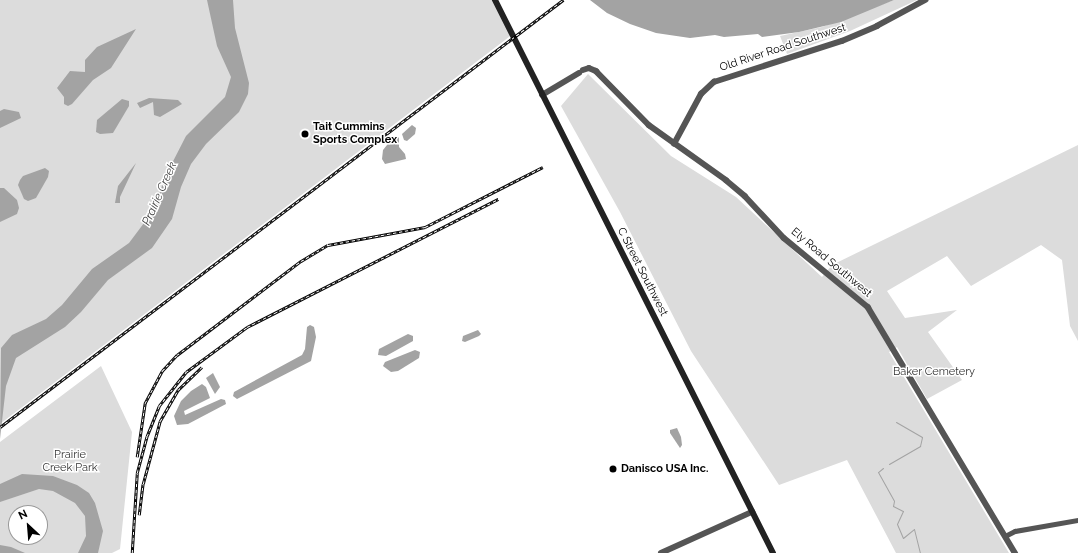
<!DOCTYPE html>
<style>
body{margin:0}
#map{position:relative;width:1078px;height:553px;overflow:hidden;background:#fff;font-family:Raleway,sans-serif}
div>[style]{position:absolute}
.green>*{inset:0;background:#dcdcdc}
.water>*{inset:0;background:#a3a3a3}
.stream>*{height:1px;margin:-0.5px;padding:0 0.5px;transform-origin:0.5px;border-radius:0.5px;background:#a3a3a3}
.minor>*{height:4.5px;margin:-2.25px;padding:0 2.25px;transform-origin:2.25px;border-radius:2.25px;background:#555}
.tertiary>*{height:5.5px;margin:-2.75px;padding:0 2.75px;transform-origin:2.75px;border-radius:2.75px;background:#555}
.secondary>*{height:6px;margin:-3px;padding:0 3px;transform-origin:3px;border-radius:3px;background:#222}
.rail>*{height:2.5px;margin-top:-1.25px;transform-origin:0;background:repeating-linear-gradient(90deg,#fff 0 3px,#000 0 6px);box-sizing:border-box;border-block:1px solid #000}
.dots>*{width:11px;height:11px;translate:-50% -50%;box-sizing:border-box;border:2px solid #fff;border-radius:50%}
span{translate:-50% -50%;white-space:nowrap;text-align:center;line-height:1.15;-webkit-text-stroke:3px #fff;paint-order:stroke}
.street-label{font-size:11px;color:#000}
.poi-label{font-size:11px;color:#000;font-weight:700}
.left{translate:0 -50%;text-align:left}
.park-label{font-size:11px;color:#333}
.water-label{font-size:12px;color:#444;font-style:italic}
.north{position:absolute;left:8px;top:505px;width:40px;height:40px;box-sizing:border-box;background:#fff;border:1px solid #999;border-radius:50%;rotate:334deg;font-size:11px;font-weight:700;line-height:16px;text-align:center;color:#000}
.north::after{content:'';display:block;margin:auto;width:14px;height:18px;background:#000;clip-path:polygon(50% 0,100% 100%,50% 72%,0 100%)}
</style>
<div id="map">
<div class="green">
<i style="clip-path:polygon(0 0,495px 0,513px 34px,0 424px)"></i>
<i style="clip-path:polygon(894px 0,917px 0,850px 31px,787px 54px,780px 36px,822px 27px)"></i>
<i style="clip-path:polygon(588px 74px,671px 156px,736px 197px,822px 277px,832px 265px,1078px 145px,1078px 341px,1070px 326px,1062px 260px,1041px 245px,971px 286px,947px 256px,887px 291px,905px 318px,957px 310px,928px 332px,962px 380px,927px 399px,897px 347px,889px 352px,1009px 553px,896px 553px,847px 460px,779px 485px,691px 351px,620px 212px,561px 106px)"></i>
<i style="clip-path:polygon(evenodd,101px 366px,132px 432px,120px 549px,112px 553px,0 553px,0 442px,101px 366px,16px 513px,40px 513px,40px 537px,16px 537px,16px 513px)"></i>
</div>
<div class="water">
<i style="clip-path:polygon(207px 0,233px 0,235px 28px,249px 83px,248px 94px,239px 112px,206px 144px,191px 164px,181px 187px,172px 219px,152px 248px,108px 280px,81px 312px,65px 327px,16px 358px,6px 386px,0 439px,1px 348px,12px 335px,46px 319px,62px 305px,92px 269px,129px 243px,153px 211px,166px 175px,186px 136px,225px 97px,231px 77px,217px 46px)"></i>
<i style="clip-path:polygon(590px 0,894px 0,841px 22px,799px 32px,762px 37px,758px 34px,724px 37px,715px 35px,690px 38px,656px 33px,630px 24px,607px 13px)"></i>
<i style="clip-path:polygon(136px 29px,111px 68px,93px 80px,72px 104px,68px 106px,64px 104px,64px 97px,57px 88px,70px 71px,85px 72px,85px 60px,97px 47px)"></i>
<i style="clip-path:polygon(149px 98px,178px 100px,182px 104px,160px 117px,154px 115px,153px 102px,140px 108px,137px 103px)"></i>
<i style="clip-path:polygon(122px 99px,129px 101px,129px 106px,113px 133px,100px 134px,96px 132px,97px 120px)"></i>
<i style="clip-path:polygon(4px 109px,19px 112px,21px 118px,0 128px,0 111px)"></i>
<i style="clip-path:polygon(412px 125px,416px 128px,415px 134px,407px 141px,404px 140px,402px 134px)"></i>
<i style="clip-path:polygon(399px 137px,399px 147px,405px 154px,406px 159px,385px 164px,382px 159px,383px 150px,391px 140px)"></i>
<i style="clip-path:polygon(136px 163px,120px 197px,120px 203px,115px 203px,118px 186px)"></i>
<i style="clip-path:polygon(45px 168px,49px 171px,48px 177px,36px 198px,28px 201px,24px 199px,18px 185px,20px 180px,23px 176px)"></i>
<i style="clip-path:polygon(0 188px,4px 188px,17px 200px,19px 208px,17px 214px,0 222px)"></i>
<i style="clip-path:polygon(310px 325px,314px 327px,316px 337px,311px 361px,237px 399px,233px 396px,234px 392px,302px 355px,305px 349px,307px 327px)"></i>
<i style="clip-path:polygon(478px 330px,481px 334px,479px 336px,465px 342px,462px 341px,463px 336px)"></i>
<i style="clip-path:polygon(408px 334px,413px 336px,413px 341px,386px 356px,378px 355px,379px 349px)"></i>
<i style="clip-path:polygon(415px 350px,420px 352px,419px 358px,398px 371px,391px 372px,383px 366px,385px 362px)"></i>
<i style="clip-path:polygon(213px 373px,220px 387px,215px 394px,206px 378px)"></i>
<i style="clip-path:polygon(202px 384px,206px 387px,210px 398px,184px 411px,185px 415px,221px 399px,225px 400px,226px 404px,188px 424px,177px 425px,174px 416px,181px 401px,191px 391px)"></i>
<i style="clip-path:polygon(677px 428px,681px 437px,682px 445px,680px 448px,670px 433px,670px 430px)"></i>
<i style="clip-path:polygon(22px 474px,53px 476px,77px 485px,89px 493px,95px 503px,103px 531px,98px 553px,78px 553px,86px 536px,85px 516px,75px 503px,53px 491px,39px 489px,0 502px,0 484px)"></i>
<i style="clip-path:polygon(0 545px,11px 547px,25px 553px,0 553px)"></i>
</div>
<div class="stream">
<i style="left:889px;top:464px;width:36px;rotate:-30deg"></i>
<i style="left:920px;top:446px;width:9px;rotate:-77deg"></i>
<i style="left:922px;top:437px;width:30px;rotate:-150deg"></i>
<i style="left:883px;top:468px;width:6px;rotate:141deg"></i>
<i style="left:878px;top:472px;width:33px;rotate:61deg"></i>
<i style="left:894px;top:501px;width:5px;rotate:101deg"></i>
<i style="left:893px;top:506px;width:11px;rotate:27deg"></i>
<i style="left:903px;top:511px;width:14px;rotate:115deg"></i>
<i style="left:897px;top:524px;width:15px;rotate:67deg"></i>
<i style="left:903px;top:538px;width:14px;rotate:-39deg"></i>
<i style="left:914px;top:529px;width:25px;rotate:76deg"></i>
</div>
<div class="minor">
<i style="left:1005px;top:536px;width:11px;rotate:-27deg"></i>
<i style="left:1015px;top:531px;width:64px;rotate:-9.9deg"></i>
</div>
<div class="tertiary">
<i style="left:583px;top:70px;width:6px;rotate:-18deg"></i>
<i style="left:589px;top:68px;width:8px;rotate:23deg"></i>
<i style="left:596px;top:71px;width:76px;rotate:45.5deg"></i>
<i style="left:649px;top:125px;width:95px;rotate:35.5deg"></i>
<i style="left:726px;top:180px;width:25px;rotate:40deg"></i>
<i style="left:745px;top:196px;width:57px;rotate:47.1deg"></i>
<i style="left:784px;top:238px;width:109px;rotate:39.4deg"></i>
<i style="left:868px;top:307px;width:287px;rotate:59.1deg"></i>
<i style="left:542px;top:95px;width:43px;rotate:-30.7deg"></i>
<i style="left:674px;top:144px;width:57px;rotate:-61.6deg"></i>
<i style="left:701px;top:94px;width:18px;rotate:-43deg"></i>
<i style="left:714px;top:82px;width:134px;rotate:-17.8deg"></i>
<i style="left:842px;top:41px;width:38px;rotate:-23deg"></i>
<i style="left:877px;top:26px;width:55px;rotate:-28.4deg"></i>
<i style="left:661px;top:553px;width:100px;rotate:-24.3deg"></i>
</div>
<div class="secondary">
<i style="left:495px;top:0;width:619px;rotate:63.31deg"></i>
</div>
<div class="rail">
<i style="left:0;top:427px;width:707px;rotate:-37.18deg"></i>
<i style="left:137px;top:457px;width:55px;rotate:-81.6deg"></i>
<i style="left:145px;top:403px;width:36px;rotate:-62deg"></i>
<i style="left:162px;top:371px;width:22px;rotate:-47deg"></i>
<i style="left:177px;top:355px;width:156px;rotate:-37.2deg"></i>
<i style="left:301px;top:261px;width:31px;rotate:-31deg"></i>
<i style="left:328px;top:245px;width:99px;rotate:-10.5deg"></i>
<i style="left:425px;top:227px;width:132px;rotate:-27deg"></i>
<i style="left:139px;top:515px;width:31px;rotate:-83deg"></i>
<i style="left:143px;top:484px;width:65px;rotate:-74.9deg"></i>
<i style="left:160px;top:421px;width:36px;rotate:-60deg"></i>
<i style="left:178px;top:390px;width:33px;rotate:-44deg"></i>
<i style="left:132px;top:553px;width:80px;rotate:-86.4deg"></i>
<i style="left:137px;top:473px;width:38px;rotate:-75deg"></i>
<i style="left:147px;top:436px;width:32px;rotate:-68deg"></i>
<i style="left:159px;top:406px;width:43px;rotate:-51.5deg"></i>
<i style="left:186px;top:372px;width:76px;rotate:-36.4deg"></i>
<i style="left:247px;top:327px;width:282px;rotate:-27deg"></i>
</div>
<div class="dots">
<i style="left:305px;top:134px;background:#000"></i>
<i style="left:613px;top:469px;background:#000"></i>
</div>
<div class="street-label">
<span style="left:783px;top:48px;rotate:-18deg">Old River Road Southwest</span>
<span style="left:831px;top:263px;rotate:40deg">Ely Road Southwest</span>
<span style="left:642px;top:272px;rotate:63deg">C Street Southwest</span>
</div>
<div class="poi-label">
<span class="left" style="left:313px;top:134px">Tait Cummins<br>Sports Complex</span>
<span class="left" style="left:621px;top:469px">Danisco USA Inc.</span>
</div>
<div class="park-label">
<span style="left:934px;top:372px">Baker Cemetery</span>
<span style="left:70px;top:462px">Prairie<br>Creek Park</span>
</div>
<div class="water-label">
<span style="left:160px;top:194px;rotate:-66deg">Prairie Creek</span>
</div>
<div class="north">N</div>
</div>
